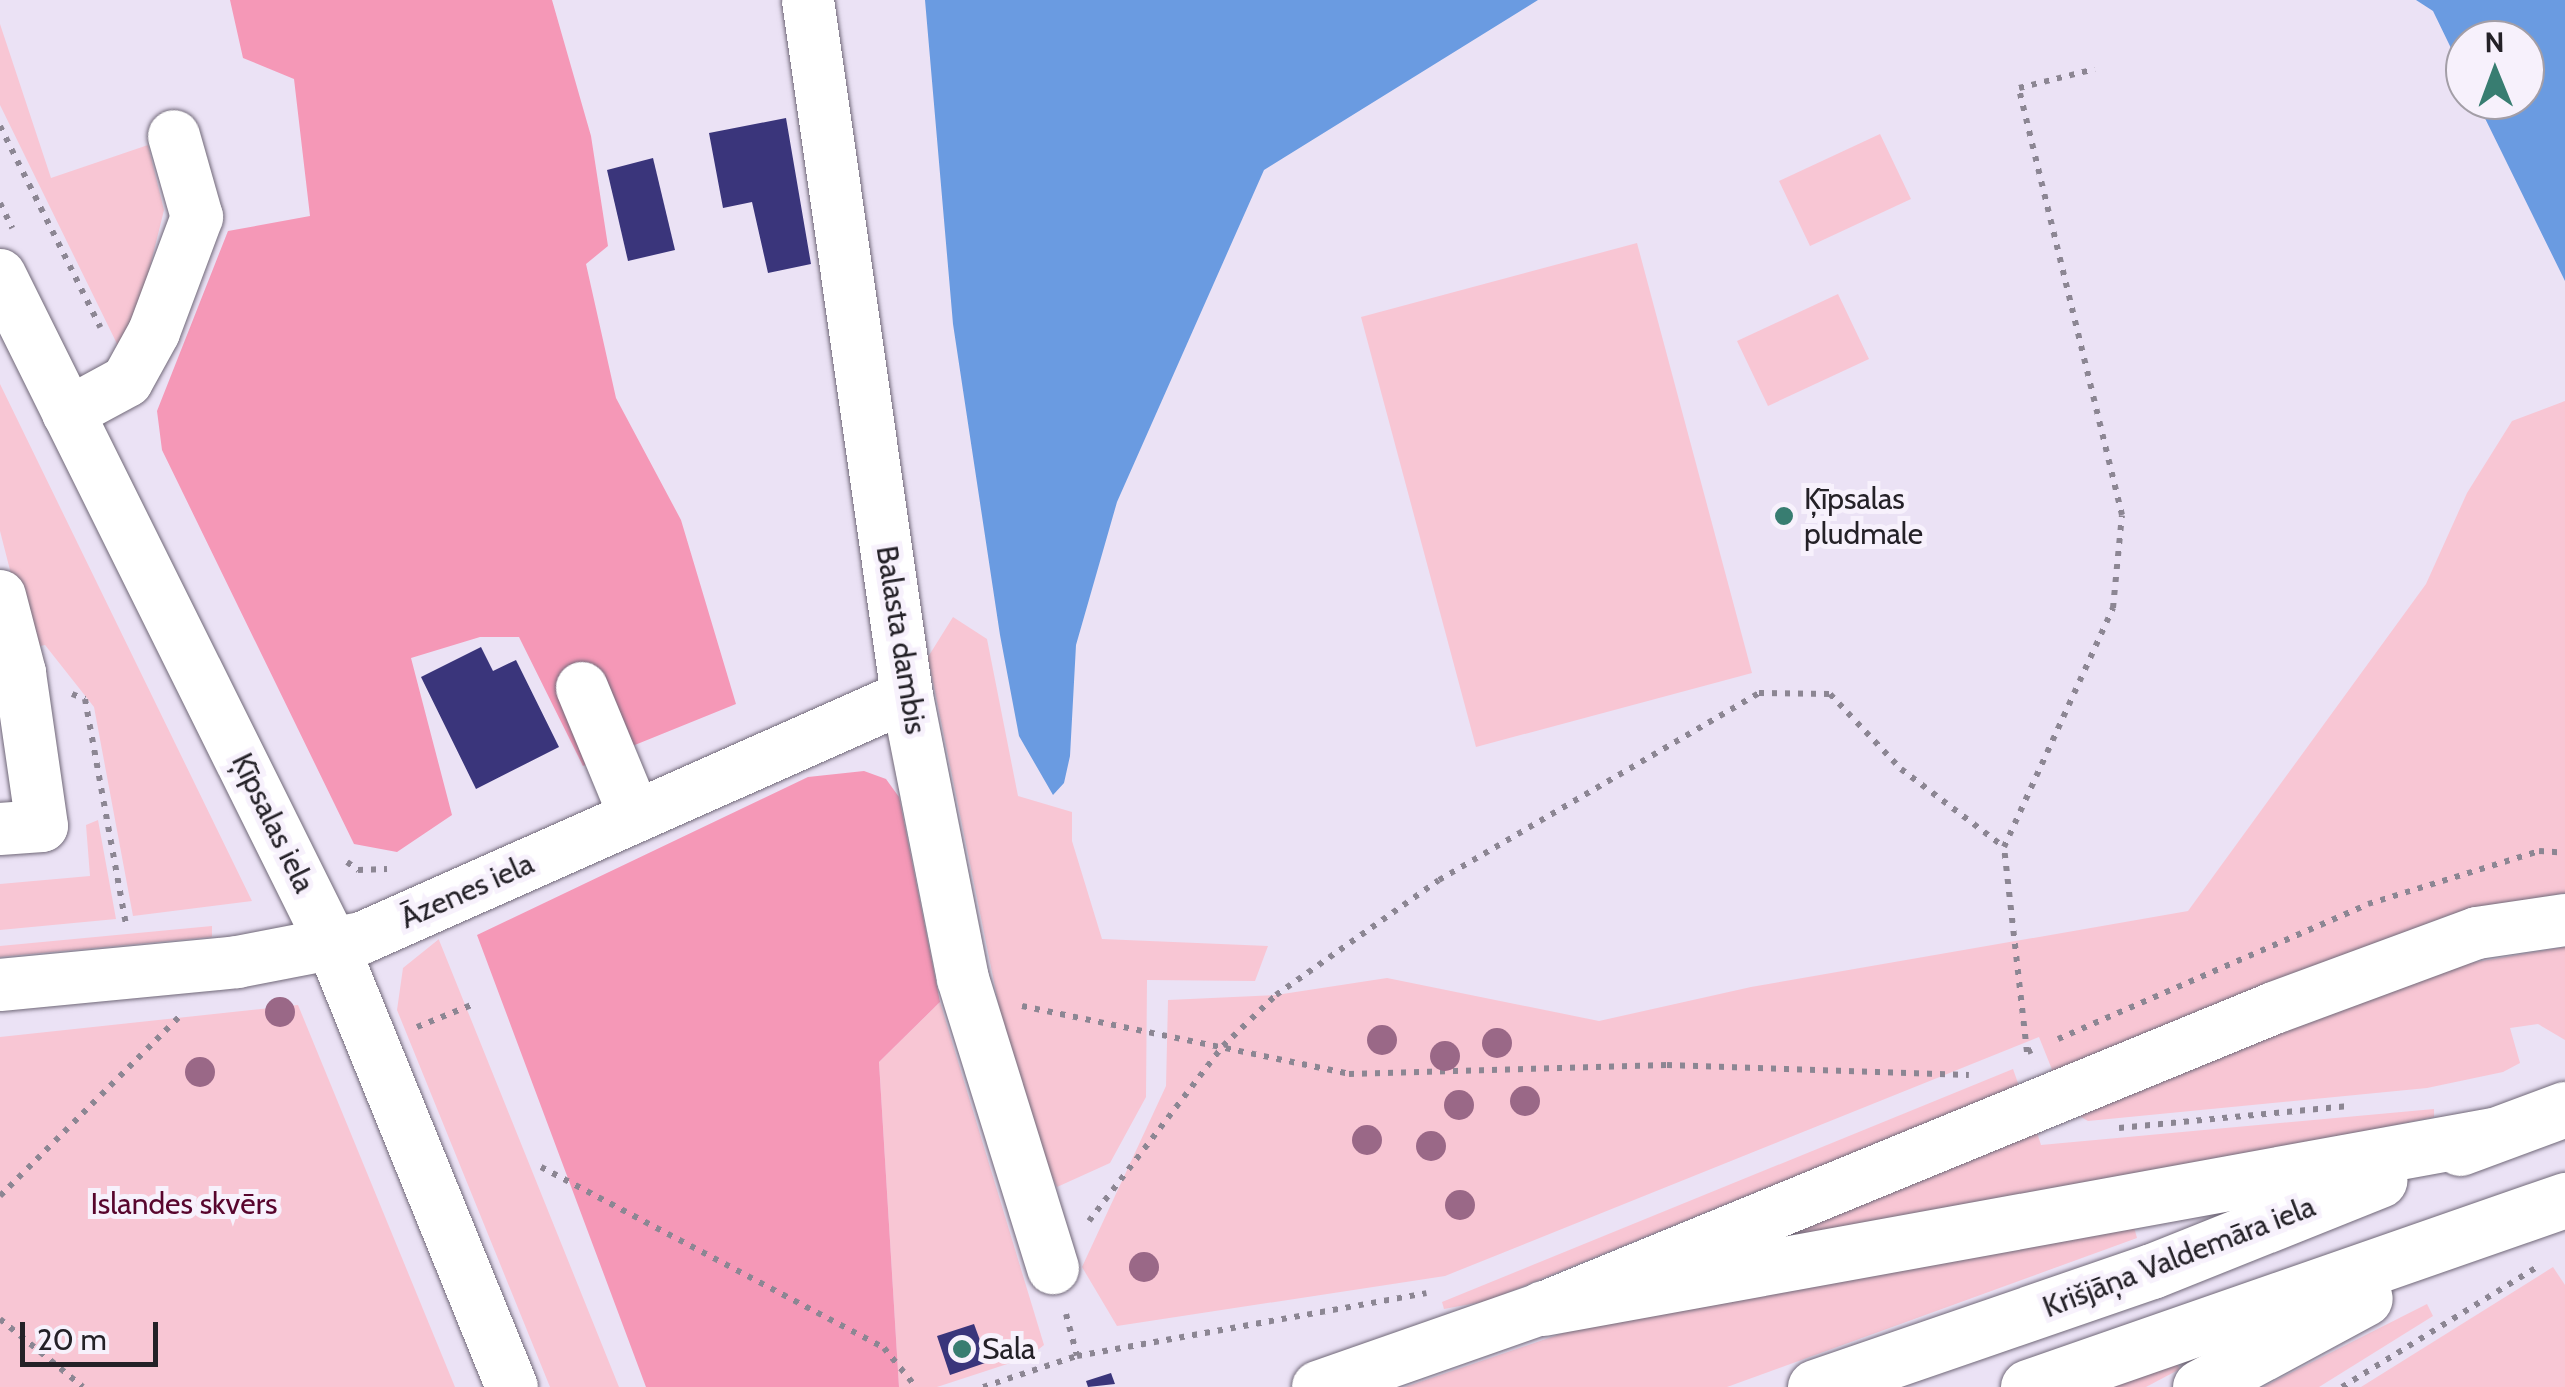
<!DOCTYPE html>
<meta charset="utf-8">
<style>
body{margin:0}
#map{position:relative;width:2565px;height:1387px;overflow:hidden;background:#ebe2f5;font-family:Cabin,sans-serif}
div>[style]{position:absolute}
.green>*{inset:0;background:#f8c6d4}
.forest>*{inset:0;background:#f598b7}
.water>*{inset:0;background:#6a9be1}
.building>*{inset:0;background:#3a357b}
.path>*{height:6px;margin-top:-3px;transform-origin:0;background:repeating-linear-gradient(90deg,#8c8693 0 5px,transparent 0 13px)}
.roads{filter:drop-shadow(0 0 2px #706878) drop-shadow(0 0 2px #706878)}
.minor>*{height:52px;margin:-26px;padding:0 26px;transform-origin:26px;border-radius:26px;background:#fff}
.major>*{height:55px;margin:-27.5px;padding:0 27.5px;transform-origin:27.5px;border-radius:27.5px;background:#fff}
.trees>*{width:30px;height:30px;margin:-15px;border-radius:50%;background:#9a6887}
.dots>*{width:28px;height:28px;translate:-50% -50%;box-sizing:border-box;border:5px solid #f7f1fc;border-radius:50%}
span{translate:-50% -50%;white-space:nowrap;text-align:center;line-height:1.15;-webkit-text-stroke:10px #f7f1fc;paint-order:stroke}
.poi-label{font-size:30px;color:#242127}
.left{translate:0 -50%;text-align:left}
.street-label{font-size:30px;color:#242127}
.park-label{font-size:30px;color:#58052d}
.north{position:absolute;left:2445px;top:20px;width:100px;height:100px;box-sizing:border-box;background:#f7f1fc;border:2px solid #a39ea7;border-radius:50%;rotate:359deg;font-size:28px;font-weight:700;line-height:40px;text-align:center;color:#242127}
.north::after{content:'';display:block;margin:auto;width:35px;height:45px;background:#387d71;clip-path:polygon(50% 0,100% 100%,50% 72%,0 100%)}
.scale{position:absolute;left:20px;top:1322px;width:138px;height:45px;box-sizing:border-box;border:5px solid #242127;border-top:0;padding-left:12px;font-size:30px;line-height:35px;white-space:nowrap;color:#242127;-webkit-text-stroke:8px #f7f1fc;paint-order:stroke}
</style>
<div id="map">
<div class="green">
<i style="clip-path:polygon(0 24px,51px 178px,148px 145px,164px 210px,129px 352px,122px 354px,0 105px)"></i>
<i style="clip-path:polygon(1880px 134px,1911px 199px,1810px 246px,1779px 181px)"></i>
<i style="clip-path:polygon(1637px 243px,1752px 673px,1476px 747px,1361px 317px)"></i>
<i style="clip-path:polygon(1838px 294px,1869px 359px,1768px 406px,1737px 341px)"></i>
<i style="clip-path:polygon(0 384px,252px 901px,133px 916px,94px 707px,45px 645px,30px 648px,0 531px)"></i>
<i style="clip-path:polygon(2565px 401px,2565px 893px,2449px 915px,2053px 1072px,2039px 1037px,1445px 1276px,1117px 1326px,1082px 1267px,1166px 1086px,1168px 1000px,1276px 995px,1387px 978px,1599px 1021px,1751px 987px,2188px 911px,2426px 584px,2467px 493px,2512px 421px)"></i>
<i style="clip-path:polygon(953px 617px,987px 639px,1018px 796px,1072px 812px,1072px 841px,1102px 939px,1268px 946px,1255px 981px,1147px 980px,1146px 1097px,1110px 1163px,1057px 1187px,1019px 1105px,928px 657px)"></i>
<i style="clip-path:polygon(98px 820px,116px 919px,0 930px,0 884px,90px 876px,86px 825px)"></i>
<i style="clip-path:polygon(212px 926px,212px 937px,0 957px,0 946px)"></i>
<i style="clip-path:polygon(439px 939px,439px 940px,619px 1387px,550px 1387px,397px 1010px,403px 968px)"></i>
<i style="clip-path:polygon(2565px 947px,2565px 1040px,2538px 1024px,2510px 1028px,2520px 1063px,2503px 1072px,2427px 1088px,2088px 1121px,2069px 1110px,2464px 964px)"></i>
<i style="clip-path:polygon(940px 1002px,1044px 1345px,1029px 1357px,937px 1387px,899px 1387px,879px 1062px)"></i>
<i style="clip-path:polygon(298px 1005px,455px 1387px,0 1387px,0 1037px)"></i>
<i style="clip-path:polygon(2013px 1069px,2019px 1086px,1487px 1301px,1444px 1309px,1442px 1302px)"></i>
<i style="clip-path:polygon(2434px 1109px,2434px 1117px,2260px 1153px,1768px 1243px,2034px 1123px,2041px 1145px)"></i>
<i style="clip-path:polygon(2134px 1227px,2137px 1238px,1727px 1387px,1405px 1387px,1584px 1326px)"></i>
<i style="clip-path:polygon(2553px 1267px,2565px 1285px,2565px 1387px,2361px 1387px)"></i>
<i style="clip-path:polygon(2427px 1304px,2433px 1316px,2319px 1387px,2263px 1387px)"></i>
<i style="clip-path:polygon(2177px 1364px,2180px 1369px,2146px 1387px,2109px 1387px)"></i>
</div>
<div class="forest">
<i style="clip-path:polygon(230px 0,552px 0,591px 136px,608px 246px,586px 264px,616px 398px,681px 520px,736px 704px,583px 766px,519px 637px,480px 637px,411px 658px,452px 815px,397px 852px,354px 844px,162px 450px,157px 411px,228px 231px,310px 216px,294px 79px,243px 58px)"></i>
<i style="clip-path:polygon(864px 771px,886px 779px,899px 797px,940px 1002px,879px 1062px,899px 1387px,646px 1387px,477px 935px,808px 777px)"></i>
</div>
<div class="water">
<i style="clip-path:polygon(925px 0,1538px 0,1264px 170px,1117px 502px,1076px 645px,1070px 756px,1064px 783px,1053px 795px,1019px 736px,1000px 635px,953px 324px)"></i>
<i style="clip-path:polygon(2416px 0,2565px 0,2565px 281px,2476px 100px,2525px 100px,2525px 40px,2465px 40px,2465px 77px,2433px 11px)"></i>
</div>
<div class="building">
<i style="clip-path:polygon(786px 118px,811px 264px,768px 273px,752px 202px,723px 208px,709px 133px)"></i>
<i style="clip-path:polygon(653px 158px,675px 250px,628px 261px,607px 170px)"></i>
<i style="clip-path:polygon(481px 647px,493px 671px,516px 660px,559px 747px,476px 789px,421px 677px)"></i>
<i style="clip-path:polygon(974px 1324px,988px 1362px,950px 1375px,937px 1336px)"></i>
<i style="clip-path:polygon(1111px 1373px,1115px 1384px,1088px 1387px,1086px 1381px)"></i>
</div>
<div class="path">
<i style="left:0;top:126px;width:225px;rotate:63.5deg"></i>
<i style="left:0;top:203px;width:28px;rotate:64deg"></i>
<i style="left:72px;top:694px;width:14px;rotate:21deg"></i>
<i style="left:85px;top:699px;width:229px;rotate:79.7deg"></i>
<i style="left:347px;top:862px;width:14px;rotate:36deg"></i>
<i style="left:358px;top:870px;width:29px;rotate:-2deg"></i>
<i style="left:1022px;top:1006px;width:334px;rotate:11.7deg"></i>
<i style="left:1349px;top:1074px;width:318px;rotate:-1.6deg"></i>
<i style="left:1667px;top:1065px;width:302px;rotate:1.9deg"></i>
<i style="left:417px;top:1027px;width:61px;rotate:-22deg"></i>
<i style="left:2058px;top:1039px;width:338px;rotate:-23.5deg"></i>
<i style="left:2368px;top:904px;width:179px;rotate:-17.2deg"></i>
<i style="left:2539px;top:851px;width:26px;rotate:4deg"></i>
<i style="left:2032px;top:1050px;width:5px;rotate:158deg"></i>
<i style="left:2027px;top:1052px;width:206px;rotate:-96.4deg"></i>
<i style="left:2004px;top:847px;width:263px;rotate:-65.5deg"></i>
<i style="left:2113px;top:608px;width:93px;rotate:-84.5deg"></i>
<i style="left:2122px;top:515px;width:439px;rotate:-103.6deg"></i>
<i style="left:2019px;top:88px;width:78px;rotate:-14deg"></i>
<i style="left:2119px;top:1128px;width:228px;rotate:-5.5deg"></i>
<i style="left:541px;top:1167px;width:388px;rotate:27.8deg"></i>
<i style="left:884px;top:1348px;width:50px;rotate:50.6deg"></i>
<i style="left:0;top:1196px;width:253px;rotate:-45deg"></i>
<i style="left:1089px;top:1221px;width:220px;rotate:-52.6deg"></i>
<i style="left:1223px;top:1046px;width:74px;rotate:-43.9deg"></i>
<i style="left:1276px;top:995px;width:199px;rotate:-35.2deg"></i>
<i style="left:1439px;top:880px;width:371px;rotate:-30.3deg"></i>
<i style="left:1759px;top:693px;width:71px;rotate:0.8deg"></i>
<i style="left:1830px;top:694px;width:103px;rotate:46.6deg"></i>
<i style="left:1901px;top:769px;width:129px;rotate:37.1deg"></i>
<i style="left:1066px;top:1314px;width:43px;rotate:75.3deg"></i>
<i style="left:0;top:1319px;width:107px;rotate:39.3deg"></i>
<i style="left:983px;top:1387px;width:99px;rotate:-18.3deg"></i>
<i style="left:1077px;top:1356px;width:355px;rotate:-10.2deg"></i>
<i style="left:2342px;top:1387px;width:229px;rotate:-31.6deg"></i>
</div>
<div class="roads">
<div class="minor">
<i style="left:808px;top:0;width:703px;rotate:81.9deg"></i>
<i style="left:907px;top:696px;width:288px;rotate:78.8deg"></i>
<i style="left:963px;top:979px;width:303px;rotate:72.7deg"></i>
<i style="left:0;top:275px;width:747px;rotate:63.61deg"></i>
<i style="left:332px;top:944px;width:478px;rotate:67.9deg"></i>
<i style="left:68px;top:413px;width:67px;rotate:-28.5deg"></i>
<i style="left:127px;top:381px;width:56px;rotate:-61.1deg"></i>
<i style="left:154px;top:332px;width:123px;rotate:-69.5deg"></i>
<i style="left:197px;top:217px;width:84px;rotate:-105.9deg"></i>
<i style="left:0;top:596px;width:80px;rotate:75.4deg"></i>
<i style="left:20px;top:673px;width:24px;rotate:145deg"></i>
<i style="left:582px;top:688px;width:139px;rotate:67.5deg"></i>
<i style="left:0;top:829px;width:42px;rotate:-4.1deg"></i>
<i style="left:42px;top:826px;width:155px;rotate:-98.2deg"></i>
<i style="left:0;top:985px;width:238px;rotate:-5.5deg"></i>
<i style="left:237px;top:962px;width:127px;rotate:-10.9deg"></i>
<i style="left:362px;top:938px;width:596px;rotate:-23.94deg"></i>
<i style="left:1318px;top:1387px;width:238px;rotate:-19.3deg"></i>
<i style="left:1543px;top:1308px;width:790px;rotate:-22.31deg"></i>
<i style="left:2274px;top:1008px;width:216px;rotate:-20.3deg"></i>
<i style="left:2477px;top:933px;width:89px;rotate:-8.4deg"></i>
</div>
<div class="major">
<i style="left:2460px;top:1148px;width:112px;rotate:-20.4deg"></i>
<i style="left:1543px;top:1308px;width:965px;rotate:-10.33deg"></i>
<i style="left:1815px;top:1387px;width:356px;rotate:-19deg"></i>
<i style="left:2152px;top:1271px;width:245px;rotate:-21.8deg"></i>
<i style="left:2028px;top:1387px;width:569px;rotate:-19.2deg"></i>
<i style="left:2200px;top:1387px;width:187px;rotate:-28.3deg"></i>
</div>
</div>
<div class="trees">
<i style="left:280px;top:1012px"></i>
<i style="left:1382px;top:1040px"></i>
<i style="left:1497px;top:1043px"></i>
<i style="left:1445px;top:1056px"></i>
<i style="left:200px;top:1072px"></i>
<i style="left:1525px;top:1101px"></i>
<i style="left:1459px;top:1105px"></i>
<i style="left:1367px;top:1140px"></i>
<i style="left:1431px;top:1146px"></i>
<i style="left:1460px;top:1205px"></i>
<i style="left:1144px;top:1267px"></i>
</div>
<div class="dots">
<i style="left:1784px;top:516px;background:#387d71"></i>
<i style="left:962px;top:1349px;background:#387d71"></i>
</div>
<div class="poi-label">
<span class="left" style="left:1804px;top:516px">Ķīpsalas<br>pludmale</span>
<span class="left" style="left:982px;top:1349px">Sala</span>
</div>
<div class="street-label">
<span style="left:901px;top:640px;rotate:81deg">Balasta dambis</span>
<span style="left:273px;top:823px;rotate:64deg">Ķīpsalas iela</span>
<span style="left:467px;top:891px;rotate:-24deg">Āzenes iela</span>
<span style="left:2179px;top:1257px;rotate:-21deg">Krišjāņa Valdemāra iela</span>
</div>
<div class="park-label">
<span style="left:184px;top:1204px">Islandes skvērs</span>
</div>
<div class="north">N</div>
<div class="scale">20 m</div>
</div>
